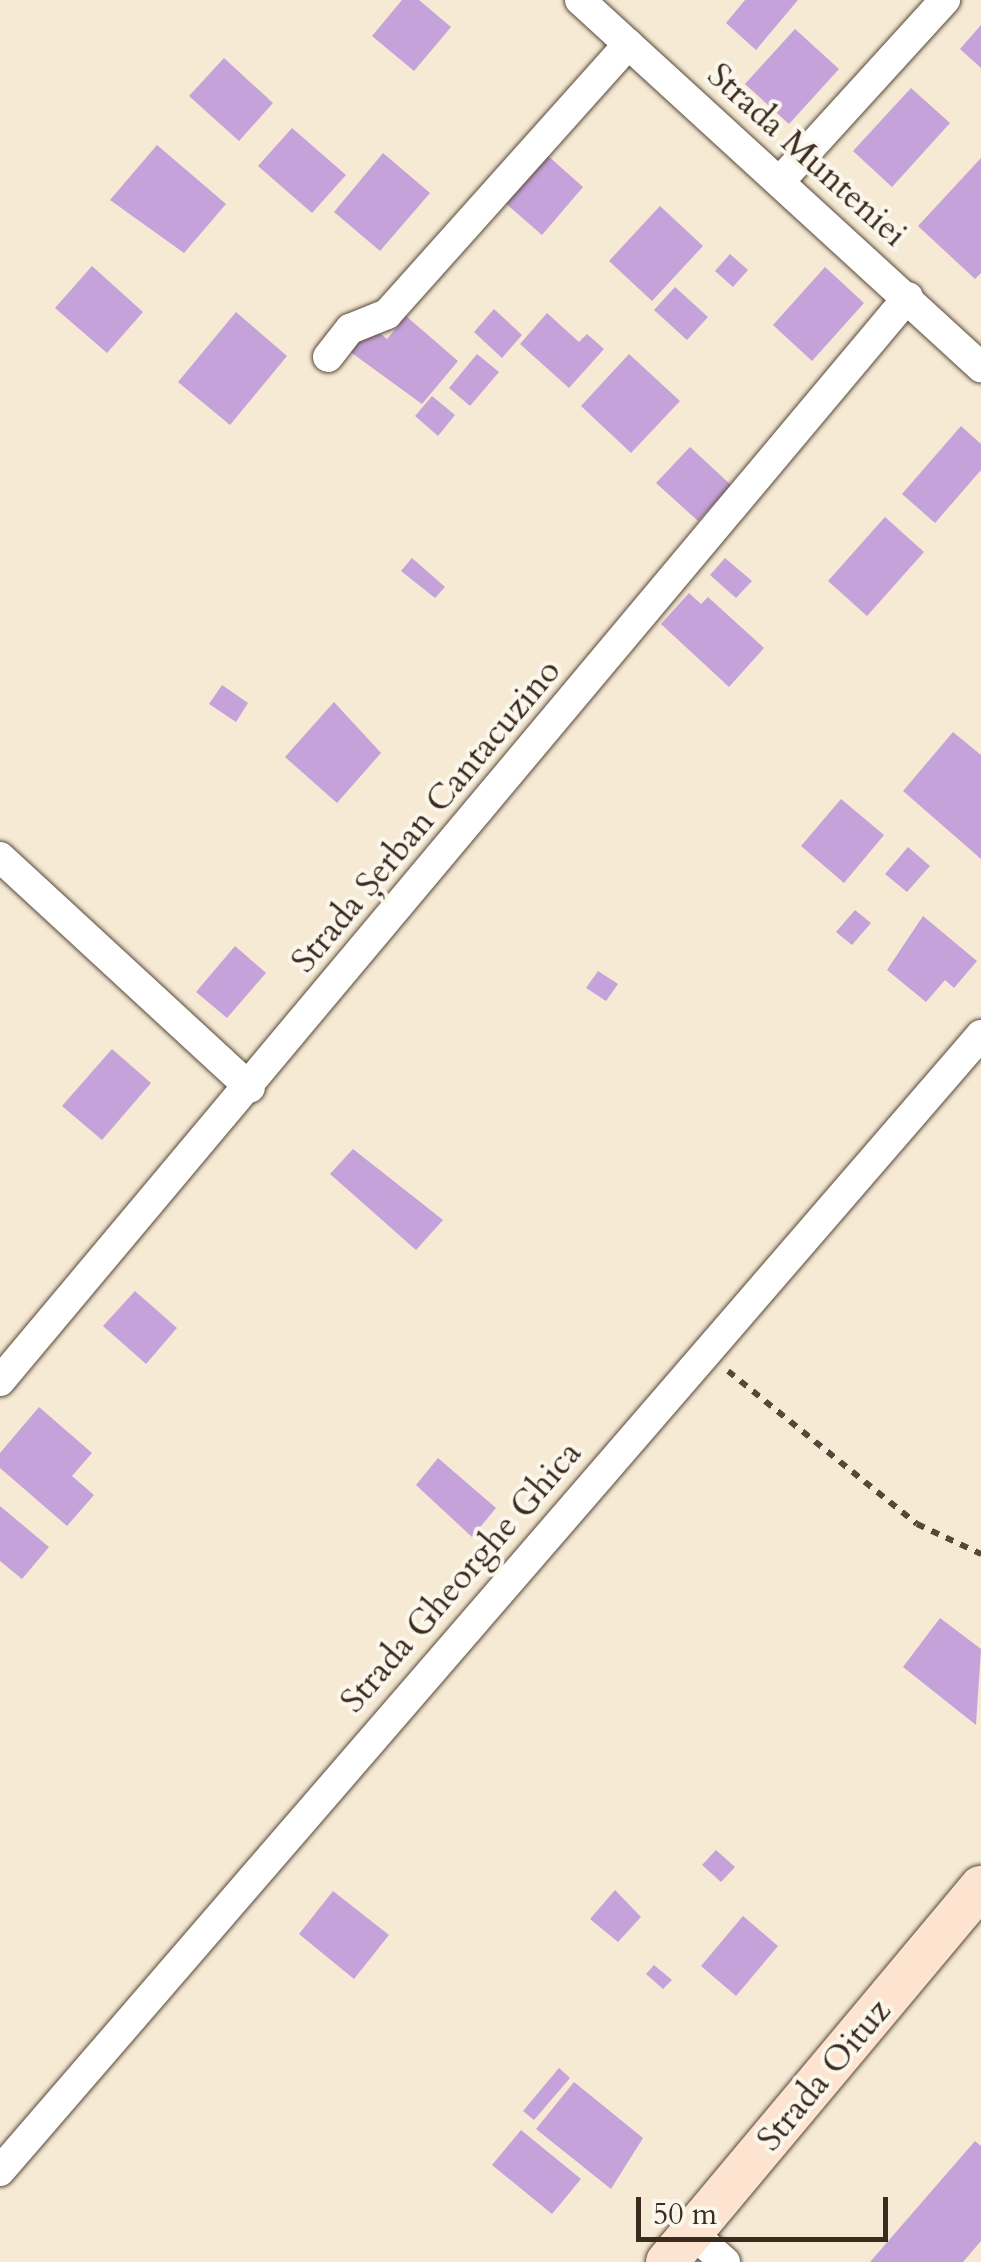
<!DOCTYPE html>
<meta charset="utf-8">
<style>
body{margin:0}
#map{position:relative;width:981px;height:2262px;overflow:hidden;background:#f6ead4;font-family:Cardo,serif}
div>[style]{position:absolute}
.building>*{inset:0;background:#c6a2da}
.path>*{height:6px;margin-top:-3px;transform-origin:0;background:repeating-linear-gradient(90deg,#574739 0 8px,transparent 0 16px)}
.roads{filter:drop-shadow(0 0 2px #574739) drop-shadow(0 0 2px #574739)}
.street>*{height:30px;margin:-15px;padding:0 15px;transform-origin:15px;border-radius:15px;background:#fff}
.secondary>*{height:42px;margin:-21px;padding:0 21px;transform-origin:21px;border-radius:21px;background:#fde4d1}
span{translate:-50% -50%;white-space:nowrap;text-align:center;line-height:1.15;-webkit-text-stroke:8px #fbf7ec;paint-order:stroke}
.street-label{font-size:35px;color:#3b2a1e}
.scale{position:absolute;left:636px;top:2197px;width:252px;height:45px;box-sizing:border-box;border:5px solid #3b2a1e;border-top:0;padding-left:12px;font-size:30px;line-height:35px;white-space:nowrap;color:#3b2a1e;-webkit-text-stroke:8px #fbf7ec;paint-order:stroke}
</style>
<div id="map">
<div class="building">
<i style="clip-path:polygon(402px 0,419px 0,451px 27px,414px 71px,372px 36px)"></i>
<i style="clip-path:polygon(745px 0,798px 0,756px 50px,726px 23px)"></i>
<i style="clip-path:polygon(981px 25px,981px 68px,960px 49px)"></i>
<i style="clip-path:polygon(795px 29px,839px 69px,789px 124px,745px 84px)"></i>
<i style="clip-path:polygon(224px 58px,273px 103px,239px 141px,189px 96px)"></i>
<i style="clip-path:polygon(911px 88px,950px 123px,892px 187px,853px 151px)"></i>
<i style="clip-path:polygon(292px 128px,346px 175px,312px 213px,258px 166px)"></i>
<i style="clip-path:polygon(157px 145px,226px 204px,184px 253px,110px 200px)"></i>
<i style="clip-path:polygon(383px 153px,430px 193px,380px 251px,334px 212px)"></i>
<i style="clip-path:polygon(546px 154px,583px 187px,542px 235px,504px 202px)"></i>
<i style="clip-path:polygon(981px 158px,981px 273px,975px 279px,918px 226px)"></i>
<i style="clip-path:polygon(660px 206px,703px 246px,652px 301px,609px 261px)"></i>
<i style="clip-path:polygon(730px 254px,748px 270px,733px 287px,715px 271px)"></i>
<i style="clip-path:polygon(92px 266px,143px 312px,107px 353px,55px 308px)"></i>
<i style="clip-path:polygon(825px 267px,864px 303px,812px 361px,773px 325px)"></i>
<i style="clip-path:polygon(675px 287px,708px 317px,687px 340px,654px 310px)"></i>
<i style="clip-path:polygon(494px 309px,522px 335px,502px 358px,474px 332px)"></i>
<i style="clip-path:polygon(236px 312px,287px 356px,230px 425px,178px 382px)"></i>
<i style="clip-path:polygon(547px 313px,579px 342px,587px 334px,604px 349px,569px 388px,520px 344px)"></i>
<i style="clip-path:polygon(406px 316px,458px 361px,422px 404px,349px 351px,371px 326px,387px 339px)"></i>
<i style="clip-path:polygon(477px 354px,499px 372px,470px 406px,449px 388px)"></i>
<i style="clip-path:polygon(629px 354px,680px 401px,631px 453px,581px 406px)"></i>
<i style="clip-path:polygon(432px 396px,455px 415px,438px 436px,415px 416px)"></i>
<i style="clip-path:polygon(961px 426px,981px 444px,981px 470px,935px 523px,902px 494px)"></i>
<i style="clip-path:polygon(690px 447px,731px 485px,698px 521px,656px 483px)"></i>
<i style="clip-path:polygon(885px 517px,924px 552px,867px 616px,828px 581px)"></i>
<i style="clip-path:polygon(412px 558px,445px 587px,435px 598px,401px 571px)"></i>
<i style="clip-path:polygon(725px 558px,752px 581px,736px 598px,710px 575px)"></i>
<i style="clip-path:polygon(689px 593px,701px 604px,708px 597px,764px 648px,729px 687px,661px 624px)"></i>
<i style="clip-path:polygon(222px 685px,248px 703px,236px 722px,209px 704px)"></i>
<i style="clip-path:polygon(334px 702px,381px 753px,337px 803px,285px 757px)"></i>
<i style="clip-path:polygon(953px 732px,981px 755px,981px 859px,903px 791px)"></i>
<i style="clip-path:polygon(841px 799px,884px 835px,844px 883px,801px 846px)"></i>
<i style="clip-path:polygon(908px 847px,930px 866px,907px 892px,885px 874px)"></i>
<i style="clip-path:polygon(855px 910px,871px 923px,852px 945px,836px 932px)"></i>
<i style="clip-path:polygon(923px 916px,977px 961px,954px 988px,945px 980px,926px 1002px,887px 970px)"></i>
<i style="clip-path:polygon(235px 946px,266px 973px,227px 1018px,196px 992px)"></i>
<i style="clip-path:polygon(598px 971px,618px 984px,606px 1001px,586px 988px)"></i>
<i style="clip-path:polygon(112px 1049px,151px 1083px,102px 1140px,62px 1106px)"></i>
<i style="clip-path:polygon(353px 1149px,443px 1220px,416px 1250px,330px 1174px)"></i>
<i style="clip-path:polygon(135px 1291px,177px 1328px,146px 1364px,103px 1326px)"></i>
<i style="clip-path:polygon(39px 1407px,92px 1453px,72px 1476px,94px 1495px,67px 1526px,0 1468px,0 1453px)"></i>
<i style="clip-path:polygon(438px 1458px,496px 1508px,472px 1537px,416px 1485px)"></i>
<i style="clip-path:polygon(0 1506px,49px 1547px,22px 1579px,0 1561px)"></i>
<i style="clip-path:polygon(940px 1618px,981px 1649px,976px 1725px,903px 1667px)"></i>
<i style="clip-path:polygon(716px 1850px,735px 1867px,721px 1882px,702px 1865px)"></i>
<i style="clip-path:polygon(615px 1890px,641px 1917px,618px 1942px,590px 1919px)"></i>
<i style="clip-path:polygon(333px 1891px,389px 1935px,354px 1979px,299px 1934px)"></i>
<i style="clip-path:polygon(743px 1916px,778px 1946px,736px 1996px,701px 1966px)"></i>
<i style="clip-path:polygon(654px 1965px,672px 1980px,663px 1989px,646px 1974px)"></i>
<i style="clip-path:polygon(559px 2068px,570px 2078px,534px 2120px,523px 2111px)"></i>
<i style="clip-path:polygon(574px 2082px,643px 2138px,611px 2189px,536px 2129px)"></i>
<i style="clip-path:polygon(521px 2130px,581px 2179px,552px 2214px,492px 2165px)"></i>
<i style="clip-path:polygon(975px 2141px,981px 2146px,981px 2241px,963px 2262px,870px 2262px)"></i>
</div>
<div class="path">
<i style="left:728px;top:1371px;width:243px;rotate:39deg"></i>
<i style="left:917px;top:1524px;width:71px;rotate:25.1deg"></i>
</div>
<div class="roads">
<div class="street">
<i style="left:580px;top:0;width:544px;rotate:42.47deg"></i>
<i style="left:781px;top:180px;width:244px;rotate:-47.7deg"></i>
<i style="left:328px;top:357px;width:36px;rotate:-52deg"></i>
<i style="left:350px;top:329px;width:40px;rotate:-22deg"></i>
<i style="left:387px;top:314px;width:362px;rotate:-48.2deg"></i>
<i style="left:0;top:857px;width:340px;rotate:42.7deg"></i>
<i style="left:0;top:1381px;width:1414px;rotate:-50.05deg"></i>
<i style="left:0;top:2171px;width:1501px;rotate:-49.19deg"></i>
<i style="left:692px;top:2233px;width:44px;rotate:41.3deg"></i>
</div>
<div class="secondary">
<i style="left:667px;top:2262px;width:489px;rotate:-50.1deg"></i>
</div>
</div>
<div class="street-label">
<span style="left:807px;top:155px;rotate:42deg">Strada Munteniei</span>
<span style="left:426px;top:816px;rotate:-50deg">Strada Șerban Cantacuzino</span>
<span style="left:461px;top:1577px;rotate:-49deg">Strada Gheorghe Ghica</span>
<span style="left:824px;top:2075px;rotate:-50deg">Strada Oituz</span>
</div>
<div class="scale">50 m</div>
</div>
